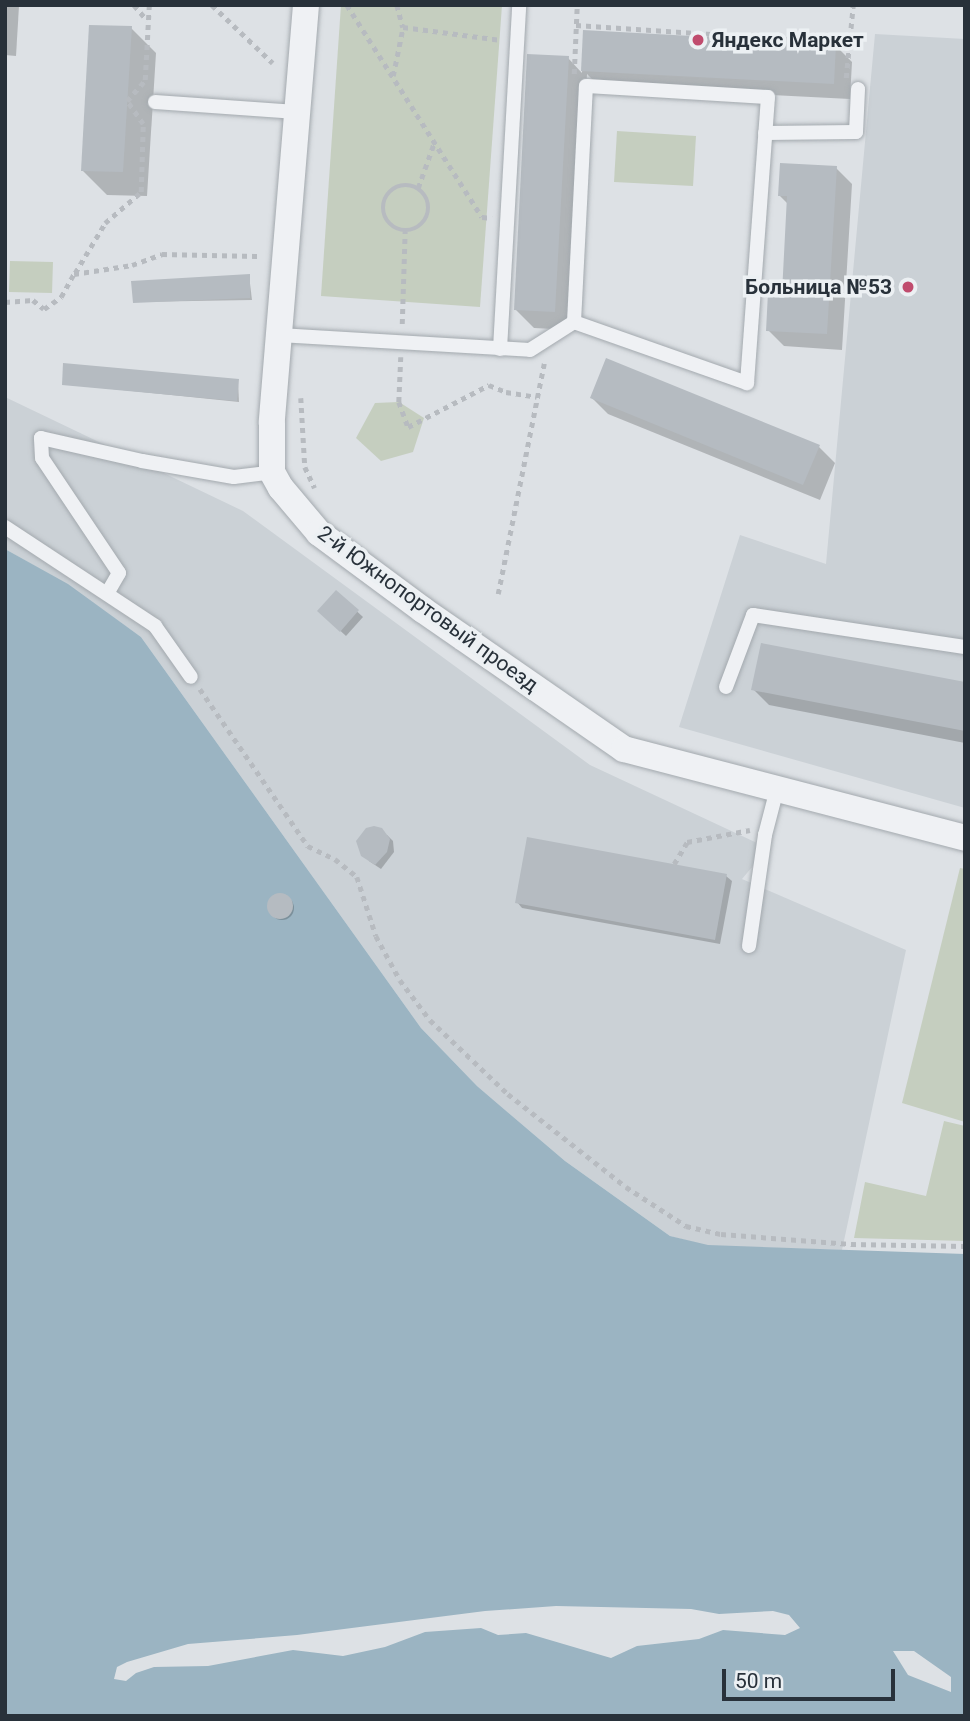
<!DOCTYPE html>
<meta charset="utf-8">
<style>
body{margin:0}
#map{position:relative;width:970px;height:1721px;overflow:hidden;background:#dde1e5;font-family:Roboto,sans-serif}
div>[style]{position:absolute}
.built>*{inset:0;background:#cbd1d6}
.green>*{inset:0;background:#c5cebf}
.water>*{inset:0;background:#9bb4c2}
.shadow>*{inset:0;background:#0003}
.round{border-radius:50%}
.building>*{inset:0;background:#b5bbc1}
.path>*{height:4.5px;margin-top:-2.25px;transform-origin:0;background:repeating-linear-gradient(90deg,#b7bbc0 0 5px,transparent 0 10px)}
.path>.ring{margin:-2.25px;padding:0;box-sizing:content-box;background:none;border:4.5px solid #b7bbc0;border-radius:50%}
.roads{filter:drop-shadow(0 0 2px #a3a9ae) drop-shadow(0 0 2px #a3a9ae)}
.lane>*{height:14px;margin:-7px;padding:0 7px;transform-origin:7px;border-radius:7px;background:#eff1f4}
.street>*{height:26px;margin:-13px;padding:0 13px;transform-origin:13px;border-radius:13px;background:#eff1f4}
.dots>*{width:19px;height:19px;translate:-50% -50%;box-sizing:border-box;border:4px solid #ecf0f3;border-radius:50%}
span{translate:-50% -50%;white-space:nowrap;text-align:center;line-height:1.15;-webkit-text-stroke:7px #ecf0f3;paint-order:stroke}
.poi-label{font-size:21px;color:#28313a;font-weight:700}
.left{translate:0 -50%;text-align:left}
.right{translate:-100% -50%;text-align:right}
.street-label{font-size:21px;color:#28313a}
.frame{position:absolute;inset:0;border:7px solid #28313a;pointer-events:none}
.scale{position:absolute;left:722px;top:1669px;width:173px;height:32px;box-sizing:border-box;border:4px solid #28313a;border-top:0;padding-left:9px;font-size:21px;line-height:24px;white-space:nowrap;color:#28313a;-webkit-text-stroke:5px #ecf0f3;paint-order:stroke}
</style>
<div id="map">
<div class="built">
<i style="clip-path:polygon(875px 34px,965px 39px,965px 808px,679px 727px,740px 535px,826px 564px)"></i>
<i style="clip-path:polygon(5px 397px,243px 511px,590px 765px,768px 848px,742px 879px,906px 950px,842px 1250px,708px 1246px,670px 1236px,565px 1161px,477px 1086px,421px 1028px,141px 637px,68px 585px,5px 549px)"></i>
</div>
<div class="green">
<i style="clip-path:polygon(341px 5px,502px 5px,480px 307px,321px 296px)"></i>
<i style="clip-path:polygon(617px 131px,696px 136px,693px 186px,614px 182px)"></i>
<i style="clip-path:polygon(10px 261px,53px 262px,52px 293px,9px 292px)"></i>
<i style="clip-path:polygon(399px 402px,424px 418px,413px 452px,381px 461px,356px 438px,375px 403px)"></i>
<i style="clip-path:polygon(960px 868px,965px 869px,965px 1122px,902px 1103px)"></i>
<i style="clip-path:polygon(944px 1121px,965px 1126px,965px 1241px,854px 1238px,865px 1182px,926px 1196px)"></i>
</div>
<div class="water">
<i style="clip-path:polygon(evenodd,5px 549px,68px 584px,141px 637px,421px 1028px,477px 1086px,565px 1161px,670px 1236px,708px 1245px,965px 1254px,965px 1716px,5px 1716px,5px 549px,556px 1606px,691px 1609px,719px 1614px,773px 1611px,789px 1615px,800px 1628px,785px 1635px,723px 1630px,699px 1639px,637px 1646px,611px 1658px,526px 1633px,498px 1635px,481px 1628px,425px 1632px,385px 1647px,343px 1656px,293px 1650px,208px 1666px,154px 1667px,136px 1673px,126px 1681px,114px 1679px,117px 1667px,127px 1662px,188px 1644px,297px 1635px,485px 1611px,556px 1606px,5px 549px,893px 1651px,914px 1651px,951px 1677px,951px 1692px,908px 1675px,893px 1651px)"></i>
</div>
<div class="shadow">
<i style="clip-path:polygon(5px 5px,19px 6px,16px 56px,5px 55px)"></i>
<i style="clip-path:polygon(131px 28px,156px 53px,147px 196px,107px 195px,82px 170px)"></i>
<i style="clip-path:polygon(584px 32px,836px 46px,852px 62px,850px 99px,599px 86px,587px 74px,573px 330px,534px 328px,515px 309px,568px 58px,582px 73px)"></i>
<i style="clip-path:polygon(836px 168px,852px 184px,842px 350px,784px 346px,768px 330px,783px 295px,789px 205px,779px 195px)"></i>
<i style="clip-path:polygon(249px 275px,252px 300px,135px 302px)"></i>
<i style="clip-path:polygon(238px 381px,239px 402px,64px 384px)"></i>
<i style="clip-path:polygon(592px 398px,819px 447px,835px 463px,820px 500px,608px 414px)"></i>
<i style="clip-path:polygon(336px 592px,363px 617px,346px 636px,319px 611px)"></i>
<i style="clip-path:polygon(965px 684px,965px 743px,769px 705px,753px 689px)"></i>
<i style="clip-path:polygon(387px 835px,393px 841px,394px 852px,381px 869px,369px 861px)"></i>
<i style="clip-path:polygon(726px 876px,732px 881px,720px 944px,522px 908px,517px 902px)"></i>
<i class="round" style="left:270px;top:896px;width:24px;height:24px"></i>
</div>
<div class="building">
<i style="clip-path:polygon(89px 25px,132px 26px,123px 172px,81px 171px)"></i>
<i style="clip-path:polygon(583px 30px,836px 44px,834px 84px,581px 71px)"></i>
<i style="clip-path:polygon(527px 54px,569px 56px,555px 312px,514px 310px)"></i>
<i style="clip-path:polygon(780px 163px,837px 166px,827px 334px,766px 331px,768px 292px,782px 293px,787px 196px,778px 196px)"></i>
<i style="clip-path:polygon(250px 274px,250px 298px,133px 303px,131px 281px)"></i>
<i style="clip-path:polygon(606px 358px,820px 445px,803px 485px,590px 398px)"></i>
<i style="clip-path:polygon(63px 363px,239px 379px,237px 401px,62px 385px)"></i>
<i style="clip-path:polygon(336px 590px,359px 610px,340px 632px,317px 611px)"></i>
<i style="clip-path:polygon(761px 643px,965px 682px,965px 731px,751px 690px)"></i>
<i style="clip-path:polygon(374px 826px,382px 828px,390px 839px,387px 852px,375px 865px,361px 856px,356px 841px,366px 828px)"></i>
<i style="clip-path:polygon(527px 837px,727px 874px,715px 940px,515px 903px)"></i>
<i class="round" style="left:267px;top:893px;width:26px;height:26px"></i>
</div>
<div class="path">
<i style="left:134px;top:5px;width:20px;rotate:49deg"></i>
<i style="left:212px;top:5px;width:84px;rotate:43.6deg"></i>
<i style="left:347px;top:5px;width:251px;rotate:57.5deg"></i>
<i style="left:482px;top:217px;width:10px;rotate:6deg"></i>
<i style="left:397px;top:5px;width:23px;rotate:75deg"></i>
<i style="left:576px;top:25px;width:275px;rotate:3.8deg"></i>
<i style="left:574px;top:74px;width:69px;rotate:-87.5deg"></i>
<i style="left:393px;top:76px;width:50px;rotate:-78.5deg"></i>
<i style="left:403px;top:27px;width:99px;rotate:7.6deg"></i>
<i style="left:846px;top:78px;width:73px;rotate:-84.5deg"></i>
<i style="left:127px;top:101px;width:28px;rotate:-49deg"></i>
<i style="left:145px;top:80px;width:75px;rotate:-86.9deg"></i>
<i class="ring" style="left:383px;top:185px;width:41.5px;height:41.5px"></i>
<i style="left:418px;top:188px;width:48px;rotate:-70.4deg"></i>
<i style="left:75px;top:273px;width:58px;rotate:-59deg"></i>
<i style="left:105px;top:223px;width:48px;rotate:-40.7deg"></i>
<i style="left:141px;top:192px;width:68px;rotate:-88.3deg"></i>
<i style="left:143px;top:124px;width:28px;rotate:-125deg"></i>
<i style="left:5px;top:302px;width:28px;rotate:-4deg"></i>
<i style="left:33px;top:300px;width:14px;rotate:39deg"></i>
<i style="left:44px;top:309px;width:21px;rotate:-35deg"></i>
<i style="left:61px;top:297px;width:26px;rotate:-61deg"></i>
<i style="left:74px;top:274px;width:59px;rotate:-8.8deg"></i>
<i style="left:132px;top:265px;width:32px;rotate:-20deg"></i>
<i style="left:162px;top:254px;width:99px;rotate:1.2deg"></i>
<i style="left:402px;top:324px;width:93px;rotate:-88.2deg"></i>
<i style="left:401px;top:357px;width:45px;rotate:92.5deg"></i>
<i style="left:399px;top:402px;width:27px;rotate:70deg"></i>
<i style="left:408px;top:427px;width:91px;rotate:-27.4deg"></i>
<i style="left:489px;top:385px;width:18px;rotate:22deg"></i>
<i style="left:506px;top:392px;width:31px;rotate:9deg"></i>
<i style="left:301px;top:398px;width:69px;rotate:86.7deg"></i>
<i style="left:305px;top:467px;width:23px;rotate:65deg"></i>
<i style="left:498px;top:594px;width:235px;rotate:-78.7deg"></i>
<i style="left:200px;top:689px;width:191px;rotate:55.5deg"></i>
<i style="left:308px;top:846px;width:30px;rotate:26deg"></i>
<i style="left:335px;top:859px;width:28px;rotate:39deg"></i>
<i style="left:357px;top:877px;width:62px;rotate:72.1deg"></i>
<i style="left:376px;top:936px;width:50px;rotate:61.4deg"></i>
<i style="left:400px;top:980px;width:50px;rotate:53.1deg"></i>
<i style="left:430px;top:1020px;width:108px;rotate:43.5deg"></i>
<i style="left:508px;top:1094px;width:150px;rotate:38.2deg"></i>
<i style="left:626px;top:1187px;width:72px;rotate:33deg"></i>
<i style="left:686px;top:1226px;width:36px;rotate:13deg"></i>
<i style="left:721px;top:1234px;width:130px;rotate:4.4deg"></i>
<i style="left:851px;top:1244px;width:114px;rotate:1deg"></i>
<i style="left:674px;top:864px;width:26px;rotate:-59deg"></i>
<i style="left:687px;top:842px;width:64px;rotate:-10.8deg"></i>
</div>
<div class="roads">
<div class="lane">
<i style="left:586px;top:86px;width:182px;rotate:3.5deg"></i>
<i style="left:768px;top:97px;width:287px;rotate:94.2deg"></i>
<i style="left:747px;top:383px;width:183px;rotate:-160.6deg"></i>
<i style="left:574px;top:322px;width:236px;rotate:-87.1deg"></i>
<i style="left:155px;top:102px;width:142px;rotate:4deg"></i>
<i style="left:765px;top:133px;width:91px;rotate:-0.6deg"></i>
<i style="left:856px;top:132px;width:43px;rotate:-87.3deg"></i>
<i style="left:279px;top:335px;width:251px;rotate:3.4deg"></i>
<i style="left:530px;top:350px;width:52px;rotate:-32.5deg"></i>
<i style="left:500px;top:349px;width:345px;rotate:-86.8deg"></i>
<i style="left:5px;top:527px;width:180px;rotate:33.4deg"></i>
<i style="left:155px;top:626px;width:62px;rotate:54.8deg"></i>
<i style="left:108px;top:592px;width:22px;rotate:-60deg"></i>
<i style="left:119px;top:573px;width:138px;rotate:-123.8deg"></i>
<i style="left:42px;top:458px;width:20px;rotate:-93deg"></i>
<i style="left:41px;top:438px;width:104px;rotate:12.8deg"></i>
<i style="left:142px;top:461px;width:93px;rotate:9.9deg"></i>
<i style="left:234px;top:477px;width:38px;rotate:-7deg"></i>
<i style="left:726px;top:687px;width:77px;rotate:-69.4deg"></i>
<i style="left:753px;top:615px;width:214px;rotate:8.6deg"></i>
<i style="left:749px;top:946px;width:112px;rotate:-81.8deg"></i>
<i style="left:765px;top:835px;width:48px;rotate:-75.4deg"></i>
</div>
<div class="street">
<i style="left:306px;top:5px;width:419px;rotate:94.7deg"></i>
<i style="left:272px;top:423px;width:49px;rotate:90deg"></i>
<i style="left:272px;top:472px;width:18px;rotate:61deg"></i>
<i style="left:281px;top:488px;width:59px;rotate:49.8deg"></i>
<i style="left:319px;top:533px;width:129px;rotate:36.5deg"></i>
<i style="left:423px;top:610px;width:244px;rotate:34.7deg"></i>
<i style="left:624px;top:749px;width:352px;rotate:14.6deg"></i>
</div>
</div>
<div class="dots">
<i style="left:698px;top:40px;background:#c04c6e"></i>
<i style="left:908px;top:287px;background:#c04c6e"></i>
</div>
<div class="poi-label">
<span class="left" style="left:712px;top:40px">Яндекс Маркет</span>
<span class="right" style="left:892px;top:287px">Больница №53</span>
</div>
<div class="street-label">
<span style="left:428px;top:609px;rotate:36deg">2-й Южнопортовый проезд</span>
</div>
<div class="frame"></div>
<div class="scale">50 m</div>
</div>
